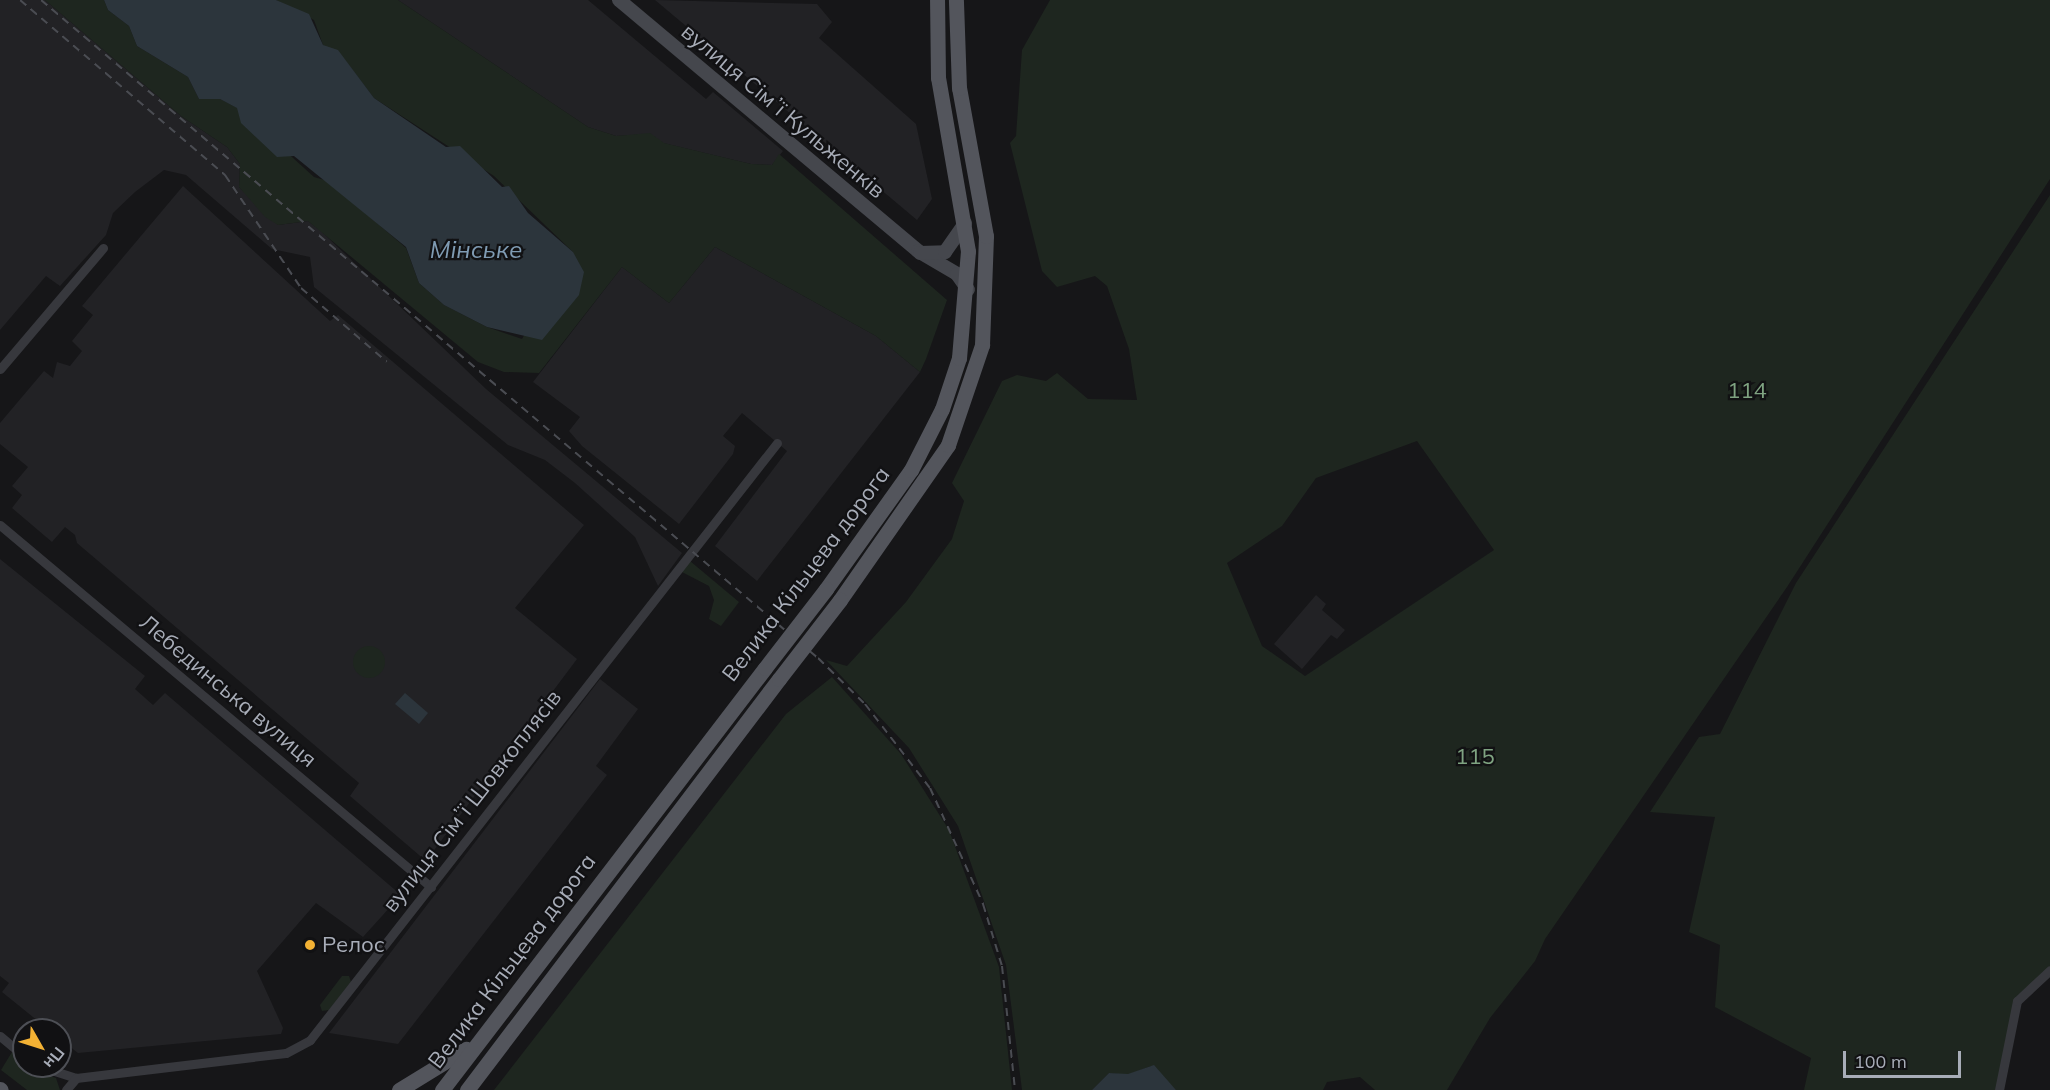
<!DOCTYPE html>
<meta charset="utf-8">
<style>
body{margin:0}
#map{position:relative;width:2050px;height:1090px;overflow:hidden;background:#161618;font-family:Mulish,sans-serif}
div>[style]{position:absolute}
.built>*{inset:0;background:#222225}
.green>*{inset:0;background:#1e261f}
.round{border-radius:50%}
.water>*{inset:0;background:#2c353c}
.minor>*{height:9px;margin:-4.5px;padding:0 4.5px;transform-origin:4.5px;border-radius:4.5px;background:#37383d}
.secondary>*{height:14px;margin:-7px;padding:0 7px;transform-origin:7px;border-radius:7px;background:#45474d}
.primary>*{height:15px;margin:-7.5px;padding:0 7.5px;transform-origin:7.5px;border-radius:7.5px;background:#53555c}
.rail>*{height:2px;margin-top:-1px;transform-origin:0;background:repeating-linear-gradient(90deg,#4a4c52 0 8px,transparent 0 14px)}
.primary-bridge>*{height:15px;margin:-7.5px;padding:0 7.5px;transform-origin:7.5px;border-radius:7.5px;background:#53555c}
.dots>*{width:16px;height:16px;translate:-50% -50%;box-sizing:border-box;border:3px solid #111113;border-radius:50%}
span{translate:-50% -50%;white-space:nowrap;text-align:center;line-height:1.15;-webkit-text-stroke:4.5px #111113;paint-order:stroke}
.street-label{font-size:22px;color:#a8adb8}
.park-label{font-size:22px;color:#7fa381}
.poi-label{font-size:22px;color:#a8adb8}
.left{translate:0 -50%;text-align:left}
.water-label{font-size:24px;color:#7f9bb3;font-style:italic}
.north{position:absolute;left:12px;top:1018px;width:60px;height:60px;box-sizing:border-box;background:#111113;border:2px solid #4d4f55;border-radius:50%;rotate:129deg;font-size:16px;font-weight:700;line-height:24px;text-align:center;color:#a8adb8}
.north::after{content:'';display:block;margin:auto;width:21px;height:27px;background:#f2b134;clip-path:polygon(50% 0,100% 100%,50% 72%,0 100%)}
.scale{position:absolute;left:1843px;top:1051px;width:118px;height:27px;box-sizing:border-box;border:3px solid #a8adb8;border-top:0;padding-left:8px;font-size:18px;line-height:21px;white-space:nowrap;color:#a8adb8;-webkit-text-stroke:4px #111113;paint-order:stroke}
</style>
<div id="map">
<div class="built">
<i style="clip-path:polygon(0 0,45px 0,181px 116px,227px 147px,240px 164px,239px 187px,278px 225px,308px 221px,321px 231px,486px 389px,682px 553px,658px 586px,635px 537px,575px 483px,545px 460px,508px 445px,314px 287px,310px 257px,272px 249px,186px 175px,164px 170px,135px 192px,113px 213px,106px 235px,60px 286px,46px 276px,0 330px)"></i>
<i style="clip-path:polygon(398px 0,588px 0,706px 99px,713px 92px,783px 151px,772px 165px,751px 164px,663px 143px,650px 134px,616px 136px,588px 127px)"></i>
<i style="clip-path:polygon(655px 0,817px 4px,832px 22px,819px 38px,916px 124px,932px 199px,917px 220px)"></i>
<i style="clip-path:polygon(183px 186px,330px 321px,338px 315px,584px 525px,515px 608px,577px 659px,426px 861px,350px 796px,359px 783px,77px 543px,75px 535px,65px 527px,52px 542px,12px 508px,22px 495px,12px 486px,28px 467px,0 444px,0 423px,44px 371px,53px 378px,57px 362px,70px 366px,82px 351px,72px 341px,93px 315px,82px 306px)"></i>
<i style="clip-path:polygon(715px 247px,876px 336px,920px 372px,757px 581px,715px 546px,787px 451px,742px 413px,723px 436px,735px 446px,733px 454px,679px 524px,582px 446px,569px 431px,580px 417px,533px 382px,622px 267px,669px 303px)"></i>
<i style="clip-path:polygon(0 559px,145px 676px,135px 689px,153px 705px,165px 693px,401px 895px,363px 937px,316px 903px,257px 971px,283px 1028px,281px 1034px,78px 1053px,60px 1039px,60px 1030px,49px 1030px,2px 992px,9px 983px,0 976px)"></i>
<i style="clip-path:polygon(1316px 595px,1326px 604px,1322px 610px,1345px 630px,1337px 639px,1331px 635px,1302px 669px,1274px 644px)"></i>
<i style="clip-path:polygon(600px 679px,638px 709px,596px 766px,607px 775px,398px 1044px,329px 1033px)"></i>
</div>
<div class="green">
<i style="clip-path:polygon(45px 0,104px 0,108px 10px,129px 26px,137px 46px,188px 77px,199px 99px,220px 99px,238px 108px,314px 177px,328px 181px,406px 248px,419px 283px,444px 305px,487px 327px,522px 339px,573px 252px,494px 176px,374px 98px,345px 60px,323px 45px,314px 20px,276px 0,398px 0,588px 127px,616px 136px,650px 133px,664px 143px,751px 164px,772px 165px,779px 154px,947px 300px,926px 359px,920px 372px,876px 336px,715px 247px,669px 303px,622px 267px,539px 373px,504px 372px,478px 362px,308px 221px,278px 225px,265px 217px,239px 187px,240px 164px,227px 147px,181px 116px)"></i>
<i style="clip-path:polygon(evenodd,1050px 0,2050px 0,2050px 179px,1787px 587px,1545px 939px,1535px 961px,1490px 1018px,1447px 1090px,1375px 1090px,1360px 1077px,1327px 1082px,1323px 1090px,1176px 1090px,1151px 1066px,1128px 1075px,1109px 1073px,1092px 1090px,1022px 1090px,1006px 965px,958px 826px,909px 748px,826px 660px,847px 666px,906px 602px,952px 539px,964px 501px,952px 483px,1002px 381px,1017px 375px,1046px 381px,1057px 373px,1088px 399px,1137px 400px,1129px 349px,1107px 286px,1095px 276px,1057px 287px,1042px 271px,1010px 143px,1016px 136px,1022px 50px,1050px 0,1417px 441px,1494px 550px,1305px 676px,1262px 646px,1227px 563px,1282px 526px,1316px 478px,1417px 441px)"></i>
<i style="clip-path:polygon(2050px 195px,2050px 970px,2018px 1001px,1999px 1090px,1804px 1090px,1811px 1058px,1715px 1007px,1720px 945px,1689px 932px,1715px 817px,1650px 812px,1699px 737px,1720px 734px,1796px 583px)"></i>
<i style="clip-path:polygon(690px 561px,739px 602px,721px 626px,709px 619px,714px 600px,709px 586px,680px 571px)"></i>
<i class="round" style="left:353px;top:646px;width:32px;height:32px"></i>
<i style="clip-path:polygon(832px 677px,901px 754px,949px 830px,999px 967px,1012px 1090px,494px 1090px,786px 714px)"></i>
<i style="clip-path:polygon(342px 976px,349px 976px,351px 982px,329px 1010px,322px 1011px,320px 1005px)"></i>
<i style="clip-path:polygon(12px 1052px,24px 1066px,56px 1078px,60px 1090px,27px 1090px,1px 1070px)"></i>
</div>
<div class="water">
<i style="clip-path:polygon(104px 0,276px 0,309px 14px,323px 45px,338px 50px,374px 98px,446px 147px,460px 146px,502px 187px,509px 186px,528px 213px,573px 252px,584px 272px,579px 295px,542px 340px,487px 327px,444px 305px,419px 283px,406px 247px,294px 156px,277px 157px,241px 123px,237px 108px,220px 99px,199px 99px,188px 77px,137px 46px,129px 26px,108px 10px)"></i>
<i style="clip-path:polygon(405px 693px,428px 713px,419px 724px,395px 704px)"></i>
<i style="clip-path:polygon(1154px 1065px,1176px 1090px,1092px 1090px,1109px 1073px,1128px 1074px)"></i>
</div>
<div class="minor">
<i style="left:0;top:369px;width:159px;rotate:-49.6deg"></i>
<i style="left:0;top:525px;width:563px;rotate:40.03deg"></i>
<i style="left:0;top:1036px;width:31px;rotate:40deg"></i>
<i style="left:39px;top:1066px;width:39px;rotate:18deg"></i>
<i style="left:76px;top:1078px;width:211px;rotate:-6.8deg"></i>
<i style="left:286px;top:1053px;width:27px;rotate:-28deg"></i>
<i style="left:310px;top:1040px;width:758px;rotate:-51.97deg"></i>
<i style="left:66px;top:1090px;width:16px;rotate:-50deg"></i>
<i style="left:1999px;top:1090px;width:91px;rotate:-78.6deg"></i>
<i style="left:2017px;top:1001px;width:45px;rotate:-43.2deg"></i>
</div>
<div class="secondary">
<i style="left:619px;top:0;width:390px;rotate:40deg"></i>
<i style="left:918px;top:251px;width:45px;rotate:30.5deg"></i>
<i style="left:957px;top:274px;width:19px;rotate:55deg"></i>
<i style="left:920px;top:253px;width:25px;rotate:-2deg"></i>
<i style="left:945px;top:252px;width:35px;rotate:-55deg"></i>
</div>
<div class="primary">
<i style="left:826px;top:589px;width:146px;rotate:-54.5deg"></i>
<i style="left:911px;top:470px;width:68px;rotate:-63.1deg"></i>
<i style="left:942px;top:409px;width:54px;rotate:-71.6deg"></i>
<i style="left:959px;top:358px;width:107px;rotate:-85.2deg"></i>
<i style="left:968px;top:251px;width:176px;rotate:-99.8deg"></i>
<i style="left:938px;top:78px;width:78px;rotate:-90.7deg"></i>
<i style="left:840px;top:600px;width:189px;rotate:-55.1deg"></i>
<i style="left:948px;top:445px;width:106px;rotate:-71.2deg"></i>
<i style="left:982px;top:345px;width:109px;rotate:-87.9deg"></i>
<i style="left:986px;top:236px;width:150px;rotate:-100.3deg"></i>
<i style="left:959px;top:88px;width:88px;rotate:-92deg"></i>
<i style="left:0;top:1089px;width:1px;rotate:45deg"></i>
<i style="left:399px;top:1090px;width:79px;rotate:-31.5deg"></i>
<i style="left:442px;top:1090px;width:531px;rotate:-52.57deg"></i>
<i style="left:467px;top:1090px;width:516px;rotate:-52.8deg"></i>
</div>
<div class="rail">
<i style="left:20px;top:0;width:270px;rotate:40.5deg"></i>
<i style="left:225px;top:175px;width:136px;rotate:56.1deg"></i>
<i style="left:301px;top:288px;width:113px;rotate:40.7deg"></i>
<i style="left:41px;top:0;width:1018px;rotate:40.26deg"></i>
<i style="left:818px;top:658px;width:66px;rotate:44.4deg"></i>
<i style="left:865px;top:704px;width:106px;rotate:52.3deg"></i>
<i style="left:930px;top:788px;width:128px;rotate:65.4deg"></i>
<i style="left:983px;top:904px;width:65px;rotate:73deg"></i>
<i style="left:1002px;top:966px;width:125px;rotate:84deg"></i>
</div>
<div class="primary-bridge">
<i style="left:765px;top:668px;width:100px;rotate:-52.3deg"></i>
<i style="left:779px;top:679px;width:100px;rotate:-52.3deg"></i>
</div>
<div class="dots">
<i style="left:310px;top:945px;background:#f2b134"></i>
</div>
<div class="street-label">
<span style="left:783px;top:111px;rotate:40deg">вулиця Сімʼї Кульженків</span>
<span style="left:806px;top:574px;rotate:-53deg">Велика Кільцева дорога</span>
<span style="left:228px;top:691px;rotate:40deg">Лебединська вулиця</span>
<span style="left:472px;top:801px;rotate:-52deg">вулиця Сімʼї Шовкоплясів</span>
<span style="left:512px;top:961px;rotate:-53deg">Велика Кільцева дорога</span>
</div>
<div class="park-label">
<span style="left:1747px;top:391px">114</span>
<span style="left:1475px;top:757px">115</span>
</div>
<div class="poi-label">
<span class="left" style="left:322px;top:945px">Релос</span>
</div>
<div class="water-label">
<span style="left:476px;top:250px">Мінське</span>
</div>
<div class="north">Пн</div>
<div class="scale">100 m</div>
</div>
